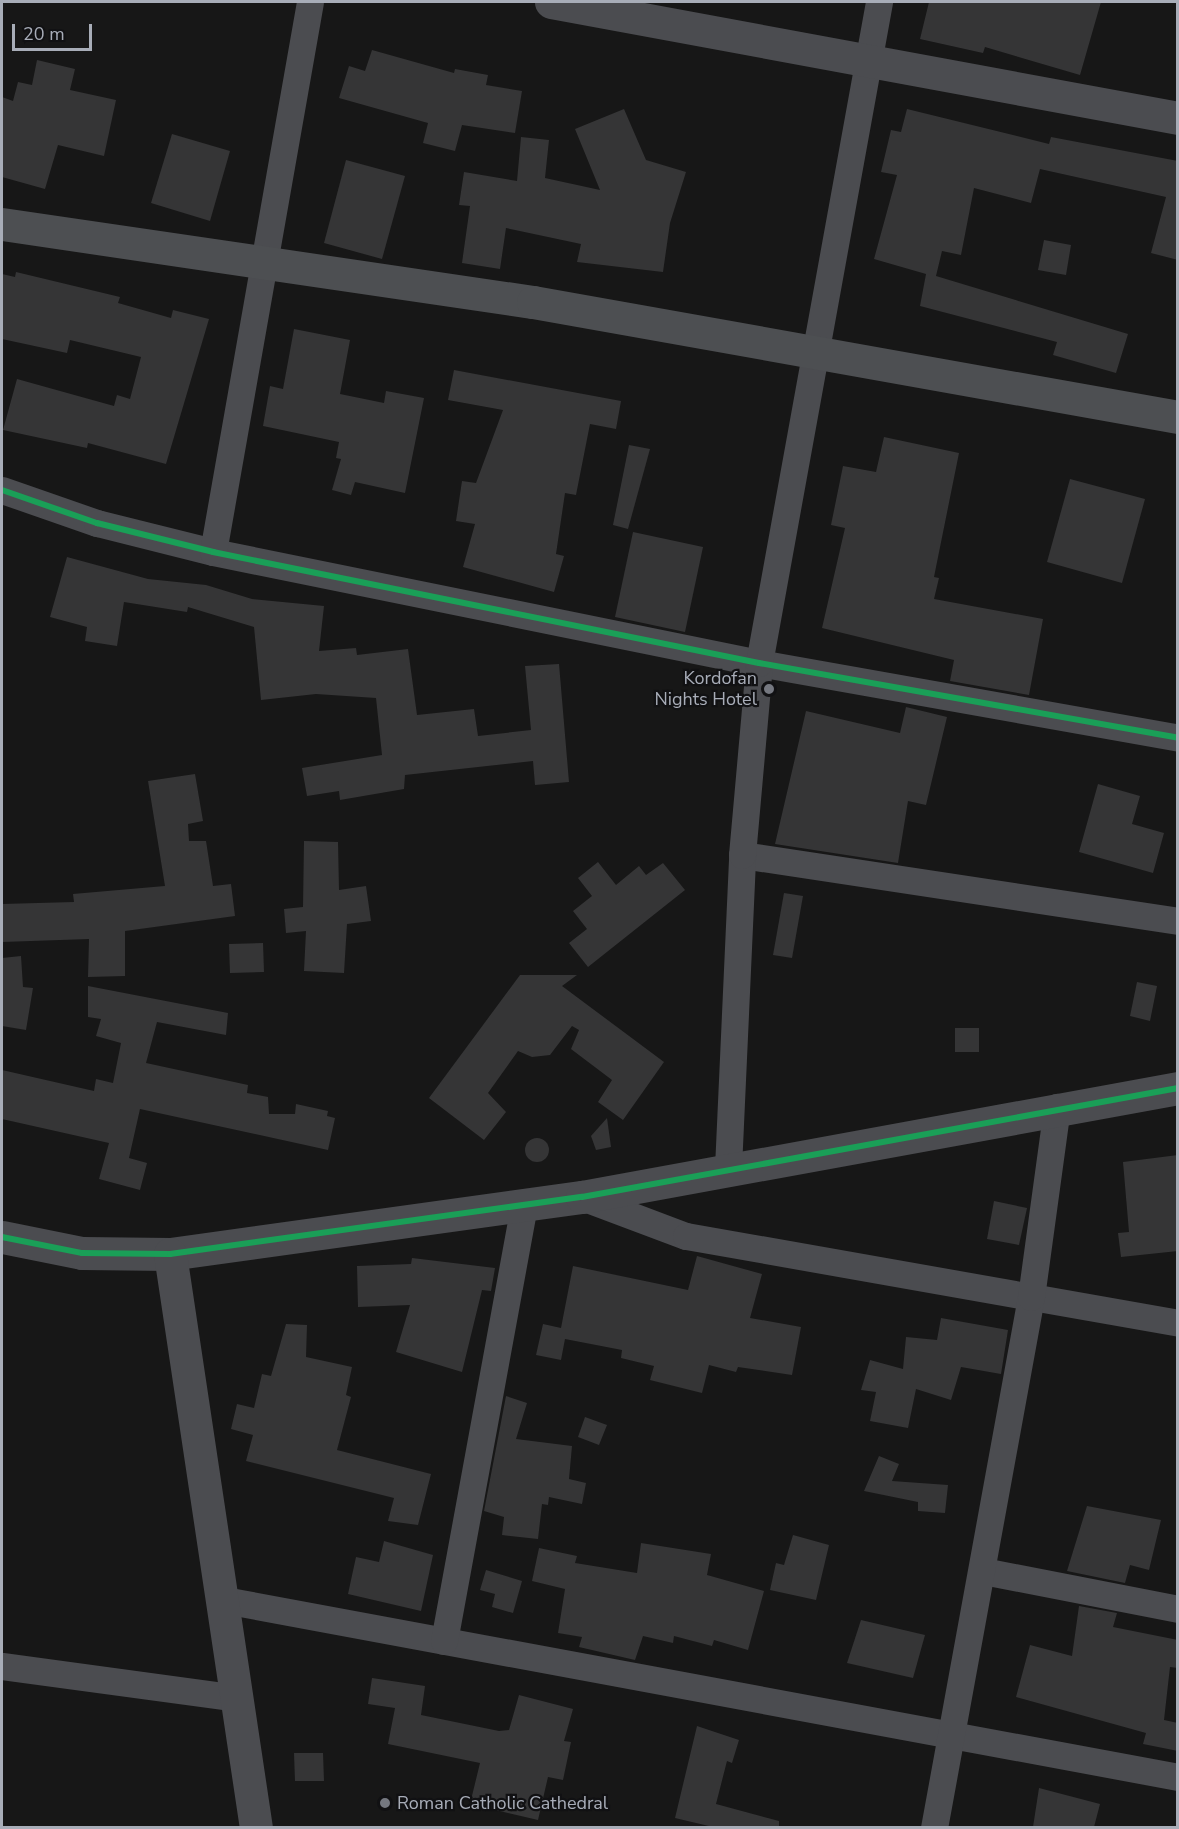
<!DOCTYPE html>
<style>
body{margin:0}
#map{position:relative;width:1179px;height:1829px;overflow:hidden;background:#171717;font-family:"Nunito Sans",sans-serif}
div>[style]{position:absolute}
.building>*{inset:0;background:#353536}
.round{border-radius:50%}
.minor>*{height:27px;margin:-13.5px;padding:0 13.5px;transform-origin:13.5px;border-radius:13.5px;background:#4b4c50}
.tertiary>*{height:33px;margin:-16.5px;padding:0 16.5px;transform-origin:16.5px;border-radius:16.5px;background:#4b4c50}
.primary>*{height:33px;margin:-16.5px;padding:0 16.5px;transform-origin:16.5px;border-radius:16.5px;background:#4d4f52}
.cycleway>*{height:6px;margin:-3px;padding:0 3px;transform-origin:3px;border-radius:3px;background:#1a9f57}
.dots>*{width:16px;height:16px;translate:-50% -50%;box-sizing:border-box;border:3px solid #111113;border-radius:50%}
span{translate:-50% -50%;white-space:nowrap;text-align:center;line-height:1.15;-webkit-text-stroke:4.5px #111113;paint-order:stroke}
.poi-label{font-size:18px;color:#a8adb8}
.right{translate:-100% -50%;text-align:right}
.left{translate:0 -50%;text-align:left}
.frame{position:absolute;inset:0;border:3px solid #a8adb8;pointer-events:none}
.scale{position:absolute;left:12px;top:24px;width:80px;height:27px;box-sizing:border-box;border:3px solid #a8adb8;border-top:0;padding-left:8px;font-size:18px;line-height:21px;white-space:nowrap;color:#a8adb8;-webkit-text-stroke:4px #111113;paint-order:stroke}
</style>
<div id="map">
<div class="building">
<i style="clip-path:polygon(929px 2px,1101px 2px,1080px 75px,985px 47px,983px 53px,920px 39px)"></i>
<i style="clip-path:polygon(372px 50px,454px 73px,455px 69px,488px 75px,486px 85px,522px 91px,515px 133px,462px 125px,455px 151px,423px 143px,428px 123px,339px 98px,349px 66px,365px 71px)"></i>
<i style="clip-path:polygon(37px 60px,75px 69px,70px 90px,116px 100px,104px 156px,58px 145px,45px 189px,2px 177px,2px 97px,13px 101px,18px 82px,32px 85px)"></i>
<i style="clip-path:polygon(624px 109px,646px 160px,686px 172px,670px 223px,663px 272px,577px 262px,581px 244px,506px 228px,500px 269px,462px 263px,470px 206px,459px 205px,464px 172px,517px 181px,521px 137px,549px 140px,545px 178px,600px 190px,575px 129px)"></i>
<i style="clip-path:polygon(907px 109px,1049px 144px,1051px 137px,1178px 161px,1178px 260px,1151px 253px,1166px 197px,1040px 169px,1031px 203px,974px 188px,961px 255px,942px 251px,936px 276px,1128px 334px,1116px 373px,1053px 355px,1057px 342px,920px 306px,926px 274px,874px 259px,897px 175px,881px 172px,891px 130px,901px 132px)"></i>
<i style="clip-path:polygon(172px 134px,230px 151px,210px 221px,151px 203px)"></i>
<i style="clip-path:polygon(346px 160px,405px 176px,382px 259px,324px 243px)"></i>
<i style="clip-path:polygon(1044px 240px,1071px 245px,1066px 275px,1038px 270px)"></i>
<i style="clip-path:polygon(16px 272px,120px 297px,118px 303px,171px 318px,173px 310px,209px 319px,166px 464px,88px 443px,87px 448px,3px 430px,17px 379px,114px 406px,117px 395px,130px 399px,141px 357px,70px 340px,67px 353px,2px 339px,2px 274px,15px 277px)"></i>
<i style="clip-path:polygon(294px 329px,350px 340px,340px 394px,384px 403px,386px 391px,424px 398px,405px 493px,355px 482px,351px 495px,332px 490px,341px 459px,336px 458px,339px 442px,263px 426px,270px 386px,283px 389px)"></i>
<i style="clip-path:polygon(454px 370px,621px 401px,616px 429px,590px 424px,576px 495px,565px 493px,556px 554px,564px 556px,554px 592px,463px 567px,475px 524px,456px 521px,462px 481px,476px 483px,503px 410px,448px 400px)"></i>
<i style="clip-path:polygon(884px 437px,959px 453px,934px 577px,939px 578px,934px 599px,1043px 619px,1029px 695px,950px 681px,954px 660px,822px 628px,845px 528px,831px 525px,843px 466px,876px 472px)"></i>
<i style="clip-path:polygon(629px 445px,650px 449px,628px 529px,613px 525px)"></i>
<i style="clip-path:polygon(1070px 479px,1145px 499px,1122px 583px,1047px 562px)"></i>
<i style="clip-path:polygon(633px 532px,703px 547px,685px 632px,615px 617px)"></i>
<i style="clip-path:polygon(67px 557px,148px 579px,206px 585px,252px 599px,324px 606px,319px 651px,356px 648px,357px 655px,408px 649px,417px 715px,474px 709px,478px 736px,531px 730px,525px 666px,559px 664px,569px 782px,535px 785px,533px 761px,405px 775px,404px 789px,340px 800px,339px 791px,307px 796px,302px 768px,382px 755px,376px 698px,316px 694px,261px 700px,254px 627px,188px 607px,187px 612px,124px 602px,117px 646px,85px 641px,87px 627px,50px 617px)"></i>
<i style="clip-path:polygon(906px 707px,947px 717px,926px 805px,908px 801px,898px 863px,775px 844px,806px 711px,900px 733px)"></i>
<i style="clip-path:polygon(195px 774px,203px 821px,188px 824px,189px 841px,206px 841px,213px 886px,231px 884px,235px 916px,125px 931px,125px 976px,88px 977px,89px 939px,2px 942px,2px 904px,74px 902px,73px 894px,165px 886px,148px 781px)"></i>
<i style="clip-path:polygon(1098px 784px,1140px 796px,1132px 824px,1164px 833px,1153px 873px,1079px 852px)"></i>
<i style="clip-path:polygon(304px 841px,338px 842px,339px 890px,366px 886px,371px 921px,347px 924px,344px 973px,304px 971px,306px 931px,286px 933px,284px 909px,303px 907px)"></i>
<i style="clip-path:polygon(598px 862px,616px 885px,639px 866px,646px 875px,663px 863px,685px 890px,588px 967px,569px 943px,587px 929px,573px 911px,592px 896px,578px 878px)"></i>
<i style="clip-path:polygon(784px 893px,803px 896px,792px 958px,773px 955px)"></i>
<i style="clip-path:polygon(263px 943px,264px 972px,230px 973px,229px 944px)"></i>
<i style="clip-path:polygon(21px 956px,23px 987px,33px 988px,26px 1030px,2px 1026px,2px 958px)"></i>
<i style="clip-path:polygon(520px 975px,577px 975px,562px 986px,664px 1062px,623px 1120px,598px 1102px,612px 1080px,571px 1049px,579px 1030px,572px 1026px,550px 1055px,532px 1057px,518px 1051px,488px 1093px,506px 1112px,484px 1140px,429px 1098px)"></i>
<i style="clip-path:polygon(1137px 982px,1157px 986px,1150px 1021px,1130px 1016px)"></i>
<i style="clip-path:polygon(88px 986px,228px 1013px,226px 1035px,157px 1022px,146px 1063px,248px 1085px,247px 1093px,268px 1097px,269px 1114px,295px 1114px,296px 1104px,328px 1111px,327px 1116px,335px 1118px,328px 1150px,140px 1109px,129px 1158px,147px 1163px,140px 1190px,99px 1179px,109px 1143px,2px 1119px,2px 1070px,94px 1091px,96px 1079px,113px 1083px,121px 1043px,96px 1036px,101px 1019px,88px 1017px)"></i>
<i style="clip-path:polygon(955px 1028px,979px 1028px,979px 1052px,955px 1052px)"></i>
<i style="clip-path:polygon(607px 1118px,611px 1147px,596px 1150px,591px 1136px)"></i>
<i class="round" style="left:525px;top:1138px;width:24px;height:24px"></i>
<i style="clip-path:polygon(1178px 1155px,1178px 1251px,1121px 1257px,1118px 1233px,1129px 1232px,1123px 1162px)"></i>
<i style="clip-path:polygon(994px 1201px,1027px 1208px,1019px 1245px,987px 1239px)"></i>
<i style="clip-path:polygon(697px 1256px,762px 1274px,750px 1318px,801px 1327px,792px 1375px,738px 1367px,736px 1372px,709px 1365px,702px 1393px,650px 1380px,654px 1366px,621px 1358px,622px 1350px,565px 1339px,561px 1360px,536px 1355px,543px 1324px,561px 1328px,573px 1266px,688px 1290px)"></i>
<i style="clip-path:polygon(412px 1258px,495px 1268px,491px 1291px,482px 1290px,462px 1372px,396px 1352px,410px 1305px,358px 1307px,357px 1266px,411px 1264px)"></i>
<i style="clip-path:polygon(941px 1318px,1008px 1330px,1001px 1374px,961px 1367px,951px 1400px,916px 1389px,908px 1428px,870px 1421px,876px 1392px,861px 1390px,870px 1360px,903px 1369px,906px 1337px,937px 1340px)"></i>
<i style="clip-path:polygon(286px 1324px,307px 1325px,306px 1357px,352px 1367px,346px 1395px,351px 1397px,337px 1450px,431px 1474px,418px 1525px,388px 1521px,394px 1498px,246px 1461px,253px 1435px,231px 1429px,237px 1404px,254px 1408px,262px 1374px,271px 1376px)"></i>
<i style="clip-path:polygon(506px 1396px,527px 1403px,516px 1439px,572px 1446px,569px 1479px,586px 1483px,582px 1504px,549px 1497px,548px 1505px,542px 1504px,538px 1539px,502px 1535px,504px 1517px,484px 1511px)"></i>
<i style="clip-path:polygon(585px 1417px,607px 1425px,599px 1445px,578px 1437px)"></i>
<i style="clip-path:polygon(879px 1456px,899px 1464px,892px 1481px,948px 1485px,945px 1513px,918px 1511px,918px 1502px,864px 1491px)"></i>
<i style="clip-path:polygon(1087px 1506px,1161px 1520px,1149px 1570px,1130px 1565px,1125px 1583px,1067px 1571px)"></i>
<i style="clip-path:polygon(793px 1535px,829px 1545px,816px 1600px,770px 1590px,776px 1563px,784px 1565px)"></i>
<i style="clip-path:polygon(384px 1541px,433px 1555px,421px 1611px,348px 1594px,356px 1557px,379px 1562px)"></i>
<i style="clip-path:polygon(641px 1543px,711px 1554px,707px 1575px,764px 1591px,748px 1650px,714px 1640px,712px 1646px,674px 1636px,673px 1643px,643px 1636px,635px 1660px,579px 1647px,582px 1637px,558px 1633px,565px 1589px,532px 1581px,539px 1548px,577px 1556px,575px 1563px,637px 1573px)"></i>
<i style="clip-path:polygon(486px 1570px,522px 1581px,513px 1613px,492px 1607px,495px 1594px,480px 1590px)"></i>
<i style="clip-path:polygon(1079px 1606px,1117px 1613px,1113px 1627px,1178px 1640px,1178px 1668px,1170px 1667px,1164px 1720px,1178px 1723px,1178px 1751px,1143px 1744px,1146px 1733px,1016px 1697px,1030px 1645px,1072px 1656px)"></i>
<i style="clip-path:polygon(861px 1620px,925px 1635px,913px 1678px,847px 1663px)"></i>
<i style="clip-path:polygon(372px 1678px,425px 1686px,421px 1715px,499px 1731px,509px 1730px,519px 1695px,573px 1709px,564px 1741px,571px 1742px,563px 1780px,548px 1777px,538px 1820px,470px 1804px,480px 1763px,388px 1744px,395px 1708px,368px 1704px)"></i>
<i style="clip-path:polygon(697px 1726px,739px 1740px,732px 1763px,727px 1761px,716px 1804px,779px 1821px,779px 1827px,713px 1827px,675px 1818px)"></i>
<i style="clip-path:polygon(294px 1753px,323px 1753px,324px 1781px,295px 1781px)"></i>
<i style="clip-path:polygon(1039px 1788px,1100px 1804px,1094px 1827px,1033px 1827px)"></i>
</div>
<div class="minor">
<i style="left:2px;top:490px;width:101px;rotate:19.2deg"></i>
<i style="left:97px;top:523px;width:120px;rotate:14deg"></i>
<i style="left:213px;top:552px;width:557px;rotate:11.49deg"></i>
<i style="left:759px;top:663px;width:426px;rotate:10.1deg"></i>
<i style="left:213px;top:552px;width:558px;rotate:-80deg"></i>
<i style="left:742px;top:855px;width:441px;rotate:8.6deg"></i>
<i style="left:728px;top:1168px;width:313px;rotate:-87.4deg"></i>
<i style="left:742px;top:855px;width:193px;rotate:-84.9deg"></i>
<i style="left:759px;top:663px;width:672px;rotate:-79.71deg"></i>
<i style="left:582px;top:1197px;width:111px;rotate:20.6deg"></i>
<i style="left:686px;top:1236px;width:500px;rotate:10deg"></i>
<i style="left:983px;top:1571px;width:199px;rotate:11deg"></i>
<i style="left:224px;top:1600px;width:970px;rotate:10.51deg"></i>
<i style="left:444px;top:1641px;width:443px;rotate:-79.6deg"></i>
<i style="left:2px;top:1666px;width:239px;rotate:7.7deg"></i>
<i style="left:934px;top:1828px;width:540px;rotate:-79.65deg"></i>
<i style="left:1031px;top:1297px;width:192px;rotate:-82.2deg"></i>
</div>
<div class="tertiary">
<i style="left:551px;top:2px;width:638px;rotate:10.48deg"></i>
<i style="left:2px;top:1237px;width:82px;rotate:11.3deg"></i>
<i style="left:82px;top:1253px;width:88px;rotate:0.7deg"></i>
<i style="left:170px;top:1254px;width:416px;rotate:-7.9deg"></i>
<i style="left:582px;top:1197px;width:606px;rotate:-10.36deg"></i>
<i style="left:170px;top:1254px;width:580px;rotate:81.48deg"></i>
</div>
<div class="primary">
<i style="left:2px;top:224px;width:537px;rotate:8.36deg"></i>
<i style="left:533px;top:302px;width:655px;rotate:10.11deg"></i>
</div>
<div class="cycleway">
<i style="left:2px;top:490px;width:101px;rotate:19.2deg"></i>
<i style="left:97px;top:523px;width:120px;rotate:14deg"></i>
<i style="left:213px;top:552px;width:557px;rotate:11.49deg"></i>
<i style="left:759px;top:663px;width:426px;rotate:10.1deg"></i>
<i style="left:2px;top:1237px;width:82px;rotate:11.3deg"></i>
<i style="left:82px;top:1253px;width:88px;rotate:0.7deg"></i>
<i style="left:170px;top:1254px;width:416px;rotate:-7.9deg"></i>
<i style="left:582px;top:1197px;width:606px;rotate:-10.36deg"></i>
</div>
<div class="dots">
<i style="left:769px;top:689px;background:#757880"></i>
<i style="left:385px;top:1803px;background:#757880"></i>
</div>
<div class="poi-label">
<span class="right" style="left:757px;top:689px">Kordofan<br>Nights Hotel</span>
<span class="left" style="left:397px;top:1803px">Roman Catholic Cathedral</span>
</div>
<div class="frame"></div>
<div class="scale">20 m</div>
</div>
